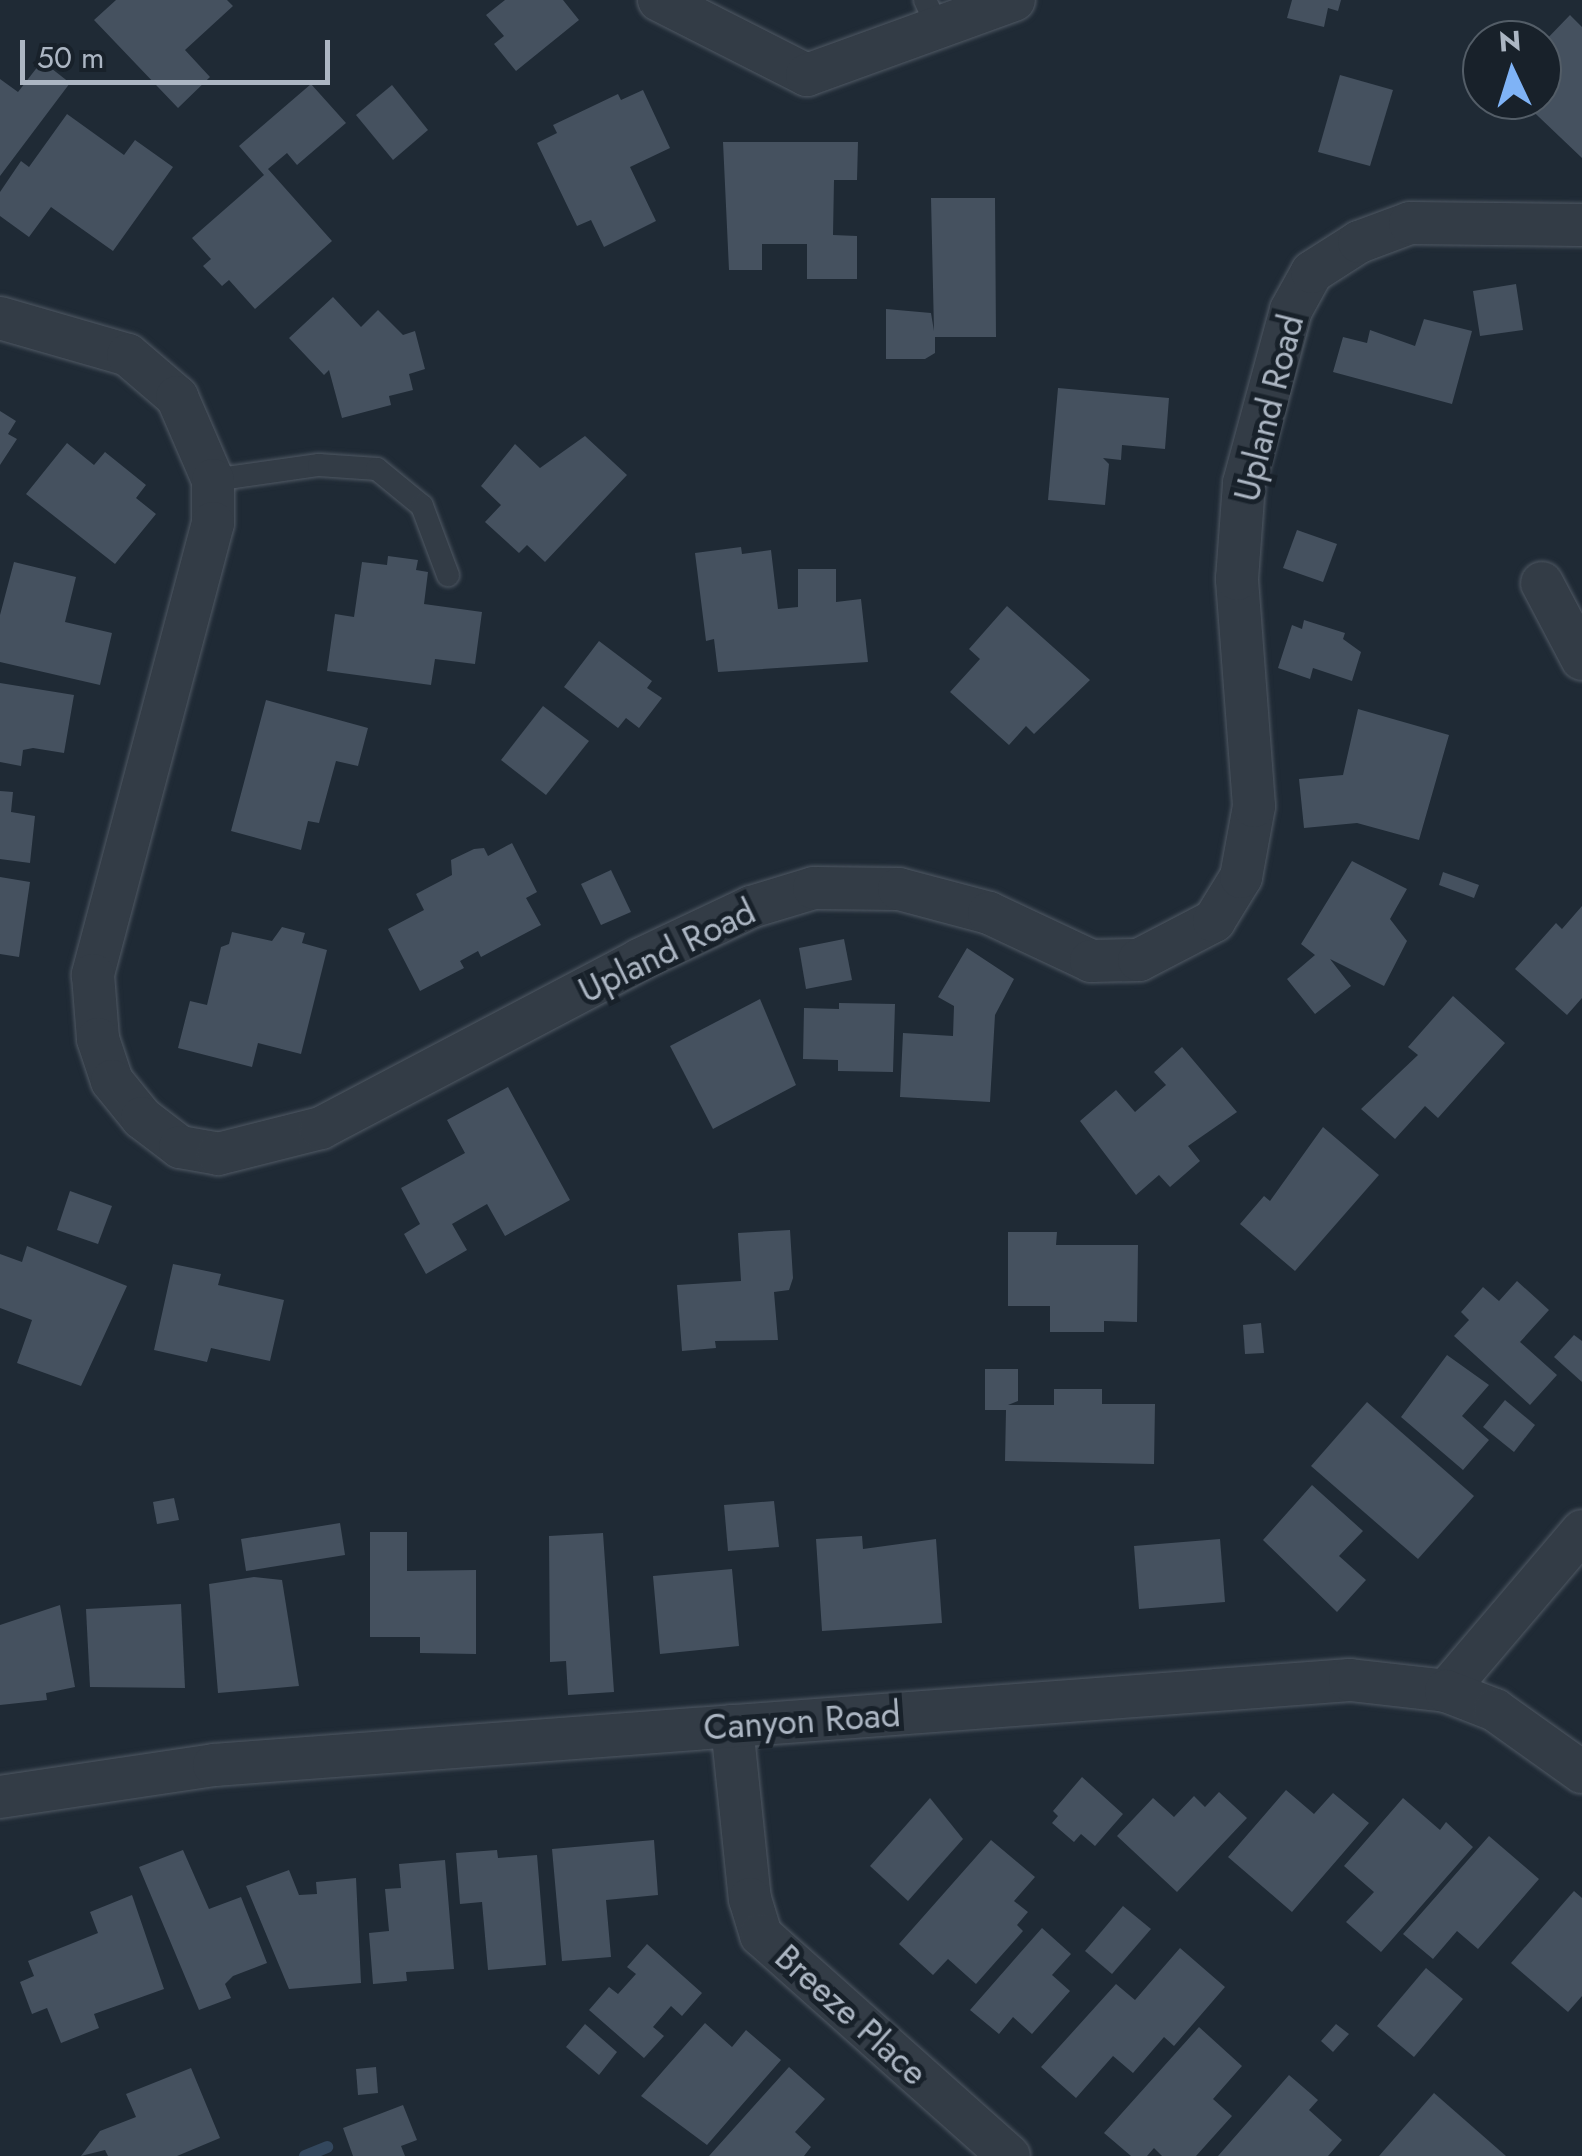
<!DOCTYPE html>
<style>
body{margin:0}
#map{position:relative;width:1582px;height:2156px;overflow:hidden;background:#1f2a35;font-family:Jost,sans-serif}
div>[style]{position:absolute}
.stream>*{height:12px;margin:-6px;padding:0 6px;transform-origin:6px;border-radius:6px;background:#33475d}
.building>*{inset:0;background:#45515f}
.roads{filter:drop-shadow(0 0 2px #505964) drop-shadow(0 0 2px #505964)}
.lane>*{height:22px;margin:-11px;padding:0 11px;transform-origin:11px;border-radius:11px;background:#333c46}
.street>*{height:42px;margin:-21px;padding:0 21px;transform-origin:21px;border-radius:21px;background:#333c46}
span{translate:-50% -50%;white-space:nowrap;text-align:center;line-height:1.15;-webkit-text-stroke:10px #18212a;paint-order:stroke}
.street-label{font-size:35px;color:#acb6c3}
.north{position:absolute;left:1462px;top:20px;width:100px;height:100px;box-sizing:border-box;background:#18212a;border:2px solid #535d67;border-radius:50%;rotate:356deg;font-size:28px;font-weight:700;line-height:40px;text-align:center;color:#acb6c3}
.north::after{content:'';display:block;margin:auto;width:35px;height:45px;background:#7fb3f6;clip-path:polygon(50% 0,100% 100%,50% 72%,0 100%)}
.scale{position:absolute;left:20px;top:40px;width:310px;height:45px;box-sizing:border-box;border:5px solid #acb6c3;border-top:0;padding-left:12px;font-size:30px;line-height:35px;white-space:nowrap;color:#acb6c3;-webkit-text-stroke:8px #18212a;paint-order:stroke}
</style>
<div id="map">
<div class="stream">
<i style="left:305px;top:2156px;width:24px;rotate:-22deg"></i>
</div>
<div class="building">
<i style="clip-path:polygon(116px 0,227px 0,233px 6px,185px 50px,210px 77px,178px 108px,94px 20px)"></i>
<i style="clip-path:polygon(505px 0,563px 0,579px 20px,516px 71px,494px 44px,504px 36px,486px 15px)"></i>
<i style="clip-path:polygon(1292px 0,1341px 0,1338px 11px,1328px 8px,1324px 27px,1287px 18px)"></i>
<i style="clip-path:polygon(1570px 15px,1582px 27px,1582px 158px,1521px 100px,1542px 100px,1542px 44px)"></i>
<i style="clip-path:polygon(42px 61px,70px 83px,0 176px,0 79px,18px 92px)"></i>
<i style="clip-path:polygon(1340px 75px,1393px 90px,1370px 166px,1318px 152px)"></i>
<i style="clip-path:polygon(311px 84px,346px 123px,297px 165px,287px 153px,268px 169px,332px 241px,255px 309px,229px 280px,222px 286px,203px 266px,211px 259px,192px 238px,264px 175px,239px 146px)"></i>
<i style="clip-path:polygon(392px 85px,428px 130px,393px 160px,356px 115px)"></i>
<i style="clip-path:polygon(643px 90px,670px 148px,630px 167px,656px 221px,604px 247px,591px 220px,577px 226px,537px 143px,557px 133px,553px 125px,618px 94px,621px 100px)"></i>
<i style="clip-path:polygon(67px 114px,124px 155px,135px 140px,173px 167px,113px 251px,51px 207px,29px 237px,0 216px,0 192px,21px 161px,29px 167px)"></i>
<i style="clip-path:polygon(723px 142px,858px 142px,857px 180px,834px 180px,833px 235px,857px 236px,857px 279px,807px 279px,807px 244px,762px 244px,762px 270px,729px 270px)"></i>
<i style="clip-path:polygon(931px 198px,995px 198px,996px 337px,935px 337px,935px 353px,925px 359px,886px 359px,886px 309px,931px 313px,934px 331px)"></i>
<i style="clip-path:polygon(1516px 284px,1523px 330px,1480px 336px,1473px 291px)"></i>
<i style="clip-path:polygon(333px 297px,361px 327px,378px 310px,403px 335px,415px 331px,425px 369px,409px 374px,413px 390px,389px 396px,391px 405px,342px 418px,329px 370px,324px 375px,289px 338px)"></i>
<i style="clip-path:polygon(1424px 319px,1472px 331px,1452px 404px,1333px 372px,1343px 337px,1367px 343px,1370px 330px,1415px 346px)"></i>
<i style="clip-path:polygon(1058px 388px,1169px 398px,1165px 449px,1122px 445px,1121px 460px,1103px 458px,1109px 464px,1105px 505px,1048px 500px)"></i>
<i style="clip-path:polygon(0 411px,16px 421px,8px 434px,17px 439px,0 465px)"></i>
<i style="clip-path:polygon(585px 436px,627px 475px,545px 562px,527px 545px,519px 553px,485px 522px,501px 505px,481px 486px,515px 444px,540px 468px)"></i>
<i style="clip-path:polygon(67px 443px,94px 465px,105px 452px,146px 485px,136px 498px,156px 514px,115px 564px,26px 494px)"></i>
<i style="clip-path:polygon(1297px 530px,1337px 544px,1323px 582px,1283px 568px)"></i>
<i style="clip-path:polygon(741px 547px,742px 554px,771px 550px,778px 609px,798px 607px,798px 569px,836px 569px,836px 602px,861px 599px,868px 662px,718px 672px,714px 639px,706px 641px,695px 553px)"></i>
<i style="clip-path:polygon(388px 556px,418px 560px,416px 570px,428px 572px,424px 604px,482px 612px,475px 664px,435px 659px,431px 685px,327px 671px,335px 614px,354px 617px,362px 562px,387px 565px)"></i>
<i style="clip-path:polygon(14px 562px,76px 577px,65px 622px,112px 633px,100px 685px,0 662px,0 615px)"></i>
<i style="clip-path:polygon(1007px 606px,1090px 680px,1034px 734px,1026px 726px,1009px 745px,950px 692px,980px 659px,969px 649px)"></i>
<i style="clip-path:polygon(1304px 620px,1345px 633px,1343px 639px,1361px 652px,1352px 681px,1313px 668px,1310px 679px,1278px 668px,1292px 625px,1302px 629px)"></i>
<i style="clip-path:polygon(599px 641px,652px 681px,647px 688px,662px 698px,639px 728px,626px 718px,618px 728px,564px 687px)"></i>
<i style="clip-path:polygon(0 683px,74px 695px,64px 753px,33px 748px,23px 750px,21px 766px,0 762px)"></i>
<i style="clip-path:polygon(266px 700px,368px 728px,358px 766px,336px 761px,319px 823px,308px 821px,301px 850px,231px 831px)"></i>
<i style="clip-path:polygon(543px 706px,589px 741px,546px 795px,501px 760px)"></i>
<i style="clip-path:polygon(1358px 709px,1449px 735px,1419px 840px,1357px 823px,1304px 828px,1299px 779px,1343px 775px)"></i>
<i style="clip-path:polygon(0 791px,13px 792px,11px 812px,35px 816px,30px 863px,0 859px)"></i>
<i style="clip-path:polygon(512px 843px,537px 892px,526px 898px,541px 925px,481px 957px,478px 951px,460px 961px,464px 968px,420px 991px,388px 929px,424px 910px,416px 894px,452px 875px,451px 860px,474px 849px,484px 848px,488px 856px)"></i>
<i style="clip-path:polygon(1352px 861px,1407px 889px,1390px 919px,1407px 941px,1384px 986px,1330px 959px,1351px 986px,1315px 1014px,1287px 979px,1315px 955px,1301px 944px)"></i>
<i style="clip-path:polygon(611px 870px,631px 912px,601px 925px,581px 884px)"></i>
<i style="clip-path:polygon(1443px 872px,1479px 885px,1474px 898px,1439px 885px)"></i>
<i style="clip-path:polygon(0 877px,30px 882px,19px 957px,0 954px)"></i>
<i style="clip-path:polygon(1582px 906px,1582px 998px,1567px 1015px,1515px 969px,1556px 923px,1562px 929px)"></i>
<i style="clip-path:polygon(282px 927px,305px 933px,302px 943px,327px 950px,301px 1054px,258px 1043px,252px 1067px,178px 1048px,190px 1001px,207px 1005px,221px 947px,229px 944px,232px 932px,272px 941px)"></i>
<i style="clip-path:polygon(844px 939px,852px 980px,806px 989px,799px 948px)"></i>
<i style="clip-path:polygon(967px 948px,1014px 979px,995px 1015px,990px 1102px,900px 1097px,903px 1033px,953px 1036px,954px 1006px,938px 997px)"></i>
<i style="clip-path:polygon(1453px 996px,1505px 1043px,1438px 1118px,1425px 1106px,1395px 1139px,1361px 1109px,1418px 1055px,1408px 1047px)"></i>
<i style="clip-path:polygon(760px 999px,796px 1085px,713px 1129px,670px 1046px)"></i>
<i style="clip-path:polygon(839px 1003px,895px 1004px,893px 1072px,838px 1071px,838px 1060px,803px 1059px,804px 1008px,839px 1009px)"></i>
<i style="clip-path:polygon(1182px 1047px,1237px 1112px,1188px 1146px,1200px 1161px,1170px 1187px,1159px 1175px,1136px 1195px,1080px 1121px,1116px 1090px,1135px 1112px,1166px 1085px,1154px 1072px)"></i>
<i style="clip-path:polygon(508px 1087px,570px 1200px,505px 1236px,487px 1204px,452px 1224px,467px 1250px,426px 1274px,404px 1234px,420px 1224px,401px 1188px,465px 1153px,447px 1120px)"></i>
<i style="clip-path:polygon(1323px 1127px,1379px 1175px,1295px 1271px,1240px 1224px,1264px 1196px,1270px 1201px)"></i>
<i style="clip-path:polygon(70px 1191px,112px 1206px,98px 1244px,57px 1230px)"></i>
<i style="clip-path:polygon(790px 1230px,793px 1278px,789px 1290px,774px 1292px,778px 1340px,715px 1341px,716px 1348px,682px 1351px,677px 1285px,741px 1281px,738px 1233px)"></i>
<i style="clip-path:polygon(1008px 1232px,1057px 1232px,1056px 1245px,1138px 1245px,1137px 1322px,1104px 1321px,1104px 1332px,1050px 1332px,1050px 1306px,1008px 1306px)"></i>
<i style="clip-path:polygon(27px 1246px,127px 1286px,81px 1386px,17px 1363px,32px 1320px,0 1308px,0 1254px,22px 1262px)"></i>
<i style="clip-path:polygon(173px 1264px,221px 1274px,218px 1285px,284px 1300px,270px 1361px,211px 1348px,207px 1362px,154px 1350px)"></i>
<i style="clip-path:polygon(1517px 1281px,1549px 1310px,1520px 1342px,1557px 1375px,1530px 1405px,1454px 1336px,1469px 1320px,1461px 1312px,1483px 1287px,1499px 1301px)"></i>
<i style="clip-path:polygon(1261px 1323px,1264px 1353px,1245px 1354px,1243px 1325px)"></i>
<i style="clip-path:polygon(1574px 1335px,1582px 1341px,1582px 1382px,1554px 1357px)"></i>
<i style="clip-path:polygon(1447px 1355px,1489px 1385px,1462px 1416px,1489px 1440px,1463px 1470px,1401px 1417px)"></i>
<i style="clip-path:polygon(985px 1369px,1018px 1369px,1018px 1401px,1008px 1405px,1054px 1405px,1054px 1389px,1102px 1389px,1102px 1404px,1155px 1404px,1154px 1464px,1005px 1461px,1006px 1410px,985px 1410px)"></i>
<i style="clip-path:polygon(1505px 1400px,1535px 1425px,1514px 1452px,1483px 1427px)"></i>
<i style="clip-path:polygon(1367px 1402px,1474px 1496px,1418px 1559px,1311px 1466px)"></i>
<i style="clip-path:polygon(1312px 1485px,1363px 1531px,1339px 1556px,1366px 1580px,1337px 1612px,1263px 1540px)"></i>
<i style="clip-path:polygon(174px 1498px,179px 1520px,157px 1524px,153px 1502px)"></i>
<i style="clip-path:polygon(774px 1501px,779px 1547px,728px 1551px,724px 1505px)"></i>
<i style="clip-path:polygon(340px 1523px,345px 1555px,246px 1571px,241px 1539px)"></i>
<i style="clip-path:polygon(370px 1532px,407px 1532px,407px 1571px,476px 1570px,476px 1654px,420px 1653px,420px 1637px,370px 1637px)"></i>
<i style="clip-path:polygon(603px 1533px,614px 1692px,568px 1695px,566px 1661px,550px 1662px,549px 1536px)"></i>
<i style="clip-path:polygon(862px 1536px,863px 1549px,936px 1539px,942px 1623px,822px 1631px,816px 1539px)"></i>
<i style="clip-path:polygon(1220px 1539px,1225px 1602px,1139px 1609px,1134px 1546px)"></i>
<i style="clip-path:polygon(732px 1569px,739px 1646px,660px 1654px,653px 1576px)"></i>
<i style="clip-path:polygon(254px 1577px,282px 1580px,299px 1686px,218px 1693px,209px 1584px)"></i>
<i style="clip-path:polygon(181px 1604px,185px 1688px,90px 1687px,86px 1609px)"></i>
<i style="clip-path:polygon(60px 1605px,75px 1687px,46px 1693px,47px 1700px,0 1705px,0 1625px)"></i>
<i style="clip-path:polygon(1082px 1777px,1123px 1814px,1095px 1846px,1081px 1834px,1074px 1842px,1052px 1823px,1058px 1816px,1053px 1811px)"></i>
<i style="clip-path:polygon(1286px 1790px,1314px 1814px,1333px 1793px,1369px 1823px,1292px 1912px,1228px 1857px)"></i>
<i style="clip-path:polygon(1219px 1792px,1247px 1818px,1177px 1892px,1117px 1836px,1153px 1798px,1174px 1817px,1194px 1796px,1205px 1807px)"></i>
<i style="clip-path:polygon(930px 1798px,963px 1839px,908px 1901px,870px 1866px)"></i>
<i style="clip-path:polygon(1403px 1798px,1440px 1830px,1446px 1822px,1473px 1847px,1381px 1952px,1346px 1922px,1374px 1892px,1344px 1866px)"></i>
<i style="clip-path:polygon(1489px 1836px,1539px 1879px,1478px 1949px,1457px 1931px,1433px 1959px,1403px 1934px)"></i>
<i style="clip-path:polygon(654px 1840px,658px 1895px,606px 1900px,611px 1957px,562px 1961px,552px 1849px)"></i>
<i style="clip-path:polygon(991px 1840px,1035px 1877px,1014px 1901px,1028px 1912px,1017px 1925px,1023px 1931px,976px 1984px,948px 1959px,933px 1975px,899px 1944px)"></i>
<i style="clip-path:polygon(183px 1850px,209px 1909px,241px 1897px,267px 1963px,233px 1976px,225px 1984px,231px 1998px,199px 2010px,139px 1867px)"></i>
<i style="clip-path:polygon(497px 1850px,498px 1858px,537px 1855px,546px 1965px,488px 1970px,482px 1902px,460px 1904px,456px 1853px)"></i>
<i style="clip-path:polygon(445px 1860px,454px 1969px,406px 1972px,407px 1981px,373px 1984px,369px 1933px,389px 1931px,385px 1889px,401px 1888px,399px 1864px)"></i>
<i style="clip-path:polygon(289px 1870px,299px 1895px,317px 1894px,316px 1882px,356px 1878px,361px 1983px,289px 1989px,246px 1886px)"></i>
<i style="clip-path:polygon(1574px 1891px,1582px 1898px,1582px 1996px,1568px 2012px,1511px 1963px)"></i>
<i style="clip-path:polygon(132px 1895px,164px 1989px,94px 2014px,99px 2028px,61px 2043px,47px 2008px,32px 2014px,20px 1982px,34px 1976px,28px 1961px,98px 1933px,90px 1912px)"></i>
<i style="clip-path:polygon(1123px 1906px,1151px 1929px,1112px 1974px,1085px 1951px)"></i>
<i style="clip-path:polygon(1042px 1928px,1071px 1954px,1052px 1975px,1070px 1991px,1032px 2034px,1013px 2017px,999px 2034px,970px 2010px)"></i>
<i style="clip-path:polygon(647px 1944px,702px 1993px,682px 2016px,671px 2006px,653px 2027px,664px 2036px,644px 2058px,589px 2010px,609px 1987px,618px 1994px,636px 1974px,627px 1967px)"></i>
<i style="clip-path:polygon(1180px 1948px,1225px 1987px,1174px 2046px,1164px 2037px,1133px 2073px,1113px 2056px,1076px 2098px,1041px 2067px,1116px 1984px,1135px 2000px)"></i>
<i style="clip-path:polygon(1426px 1968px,1463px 1999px,1414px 2057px,1377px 2026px)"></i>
<i style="clip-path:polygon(705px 2023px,732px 2047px,746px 2030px,781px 2060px,707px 2145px,641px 2096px)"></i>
<i style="clip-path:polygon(585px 2024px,617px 2052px,599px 2075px,566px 2047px)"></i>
<i style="clip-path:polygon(1336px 2024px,1349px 2034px,1333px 2052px,1321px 2041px)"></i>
<i style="clip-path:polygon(1199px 2027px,1242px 2066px,1213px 2099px,1232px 2116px,1196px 2156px,1162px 2156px,1154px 2148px,1147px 2156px,1131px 2156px,1104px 2133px)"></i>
<i style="clip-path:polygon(376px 2067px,378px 2093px,358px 2095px,356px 2069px)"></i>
<i style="clip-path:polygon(789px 2067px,825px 2099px,795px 2132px,811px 2147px,804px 2156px,709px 2156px)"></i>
<i style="clip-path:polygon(191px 2068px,220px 2138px,177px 2156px,108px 2156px,105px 2150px,81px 2156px,100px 2131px,136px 2117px,126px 2094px)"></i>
<i style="clip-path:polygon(1289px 2075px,1318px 2100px,1309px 2110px,1342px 2140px,1328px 2156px,1218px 2156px)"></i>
<i style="clip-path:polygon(1434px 2093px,1506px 2156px,1379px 2156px)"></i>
<i style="clip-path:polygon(403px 2105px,417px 2140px,401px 2146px,405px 2156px,353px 2156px,343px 2128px)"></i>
</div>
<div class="roads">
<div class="lane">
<i style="left:925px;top:0;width:31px;rotate:65deg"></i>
<i style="left:213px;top:480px;width:107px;rotate:-8.1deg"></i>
<i style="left:319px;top:465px;width:58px;rotate:3.9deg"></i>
<i style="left:377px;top:469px;width:58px;rotate:39.4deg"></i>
<i style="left:422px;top:506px;width:74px;rotate:69.4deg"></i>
</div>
<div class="street">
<i style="left:659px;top:0;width:166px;rotate:26.9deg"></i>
<i style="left:807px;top:75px;width:220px;rotate:-19.9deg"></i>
<i style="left:0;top:318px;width:133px;rotate:16.1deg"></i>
<i style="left:128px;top:355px;width:65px;rotate:40.6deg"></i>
<i style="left:177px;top:397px;width:90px;rotate:66.6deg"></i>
<i style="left:213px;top:480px;width:43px;rotate:90deg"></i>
<i style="left:213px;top:523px;width:468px;rotate:104.9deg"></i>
<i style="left:93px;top:975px;width:64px;rotate:85.5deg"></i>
<i style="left:98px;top:1039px;width:44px;rotate:71.6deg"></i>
<i style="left:112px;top:1081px;width:48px;rotate:51deg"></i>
<i style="left:142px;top:1118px;width:48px;rotate:37.3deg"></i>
<i style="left:180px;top:1147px;width:39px;rotate:10deg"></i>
<i style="left:218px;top:1154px;width:106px;rotate:-14.2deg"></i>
<i style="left:321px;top:1128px;width:360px;rotate:-27.8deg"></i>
<i style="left:639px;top:960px;width:124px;rotate:-25.3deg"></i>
<i style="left:751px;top:907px;width:66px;rotate:-16.8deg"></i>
<i style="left:814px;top:888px;width:85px;rotate:0.7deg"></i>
<i style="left:899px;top:889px;width:93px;rotate:14.9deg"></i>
<i style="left:989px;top:913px;width:113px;rotate:25.2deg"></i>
<i style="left:1091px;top:961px;width:48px;rotate:-1.2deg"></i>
<i style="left:1139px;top:960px;width:85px;rotate:-27.5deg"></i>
<i style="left:1214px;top:921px;width:52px;rotate:-58.5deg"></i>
<i style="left:1241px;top:877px;width:72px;rotate:-79.6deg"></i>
<i style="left:1254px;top:806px;width:228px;rotate:-94.3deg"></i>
<i style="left:1237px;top:579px;width:96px;rotate:-85.8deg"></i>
<i style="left:1244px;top:483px;width:179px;rotate:-74.8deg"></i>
<i style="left:1291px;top:310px;width:43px;rotate:-61.1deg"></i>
<i style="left:1312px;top:272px;width:56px;rotate:-32.6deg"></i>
<i style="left:1359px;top:242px;width:54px;rotate:-20.4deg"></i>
<i style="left:1410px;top:223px;width:172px;rotate:0.7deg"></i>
<i style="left:1542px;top:583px;width:86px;rotate:62.2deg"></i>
<i style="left:1446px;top:1691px;width:210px;rotate:-49.6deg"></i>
<i style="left:732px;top:1726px;width:174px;rotate:84.1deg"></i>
<i style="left:750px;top:1899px;width:38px;rotate:73deg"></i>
<i style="left:761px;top:1935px;width:332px;rotate:41.7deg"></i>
<i style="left:0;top:1797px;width:216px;rotate:-8.5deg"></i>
<i style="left:214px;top:1765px;width:1139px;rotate:-4.28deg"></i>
<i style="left:1350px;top:1680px;width:97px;rotate:6.5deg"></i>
<i style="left:1446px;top:1691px;width:53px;rotate:21.2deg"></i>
<i style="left:1495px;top:1710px;width:107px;rotate:35.5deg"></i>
</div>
</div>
<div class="street-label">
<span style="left:1269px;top:408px;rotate:-76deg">Upland Road</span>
<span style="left:667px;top:951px;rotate:-26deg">Upland Road</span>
<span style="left:802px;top:1721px;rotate:-4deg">Canyon Road</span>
<span style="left:851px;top:2015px;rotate:42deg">Breeze Place</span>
</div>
<div class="north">N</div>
<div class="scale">50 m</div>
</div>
